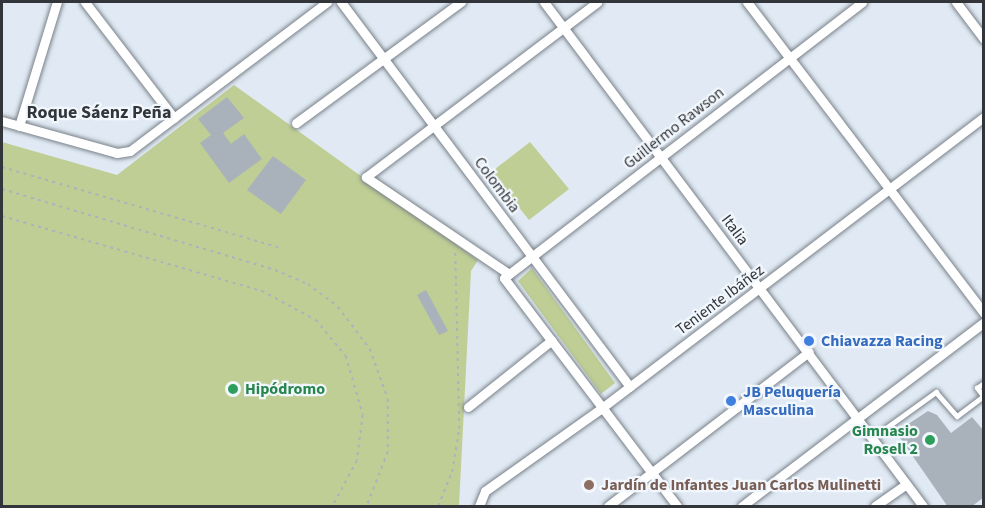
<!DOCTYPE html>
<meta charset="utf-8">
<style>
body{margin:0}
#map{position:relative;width:985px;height:508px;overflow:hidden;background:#e1eaf4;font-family:"Source Sans 3",sans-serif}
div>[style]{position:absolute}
.green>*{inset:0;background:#bfce95}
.building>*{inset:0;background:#a9b2bb}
.path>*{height:1.5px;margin-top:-0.75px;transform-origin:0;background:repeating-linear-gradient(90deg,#abb3bb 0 3px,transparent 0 7.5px)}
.roads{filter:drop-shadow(0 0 2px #798189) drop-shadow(0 0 2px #798189)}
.lane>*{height:4.5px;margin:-2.25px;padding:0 2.25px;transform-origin:2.25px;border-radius:2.25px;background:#fff}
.street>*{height:9px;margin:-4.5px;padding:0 4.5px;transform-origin:4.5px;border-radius:4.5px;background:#fff}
.dots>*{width:16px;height:16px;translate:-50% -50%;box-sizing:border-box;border:3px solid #f2f7fd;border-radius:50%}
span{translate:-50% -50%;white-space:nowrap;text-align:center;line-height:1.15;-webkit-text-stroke:4.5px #f2f7fd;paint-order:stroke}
.street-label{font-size:16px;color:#32363a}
.shop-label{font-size:16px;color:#366cbe;font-weight:700}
.left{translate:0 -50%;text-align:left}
.leisure-label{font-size:16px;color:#27864d;font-weight:700}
.right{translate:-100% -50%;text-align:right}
.education-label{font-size:16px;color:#785e54;font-weight:700}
.neighbourhood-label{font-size:18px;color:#32363a;font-weight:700}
.frame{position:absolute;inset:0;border:3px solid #32363a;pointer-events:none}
</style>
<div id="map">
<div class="green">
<i style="clip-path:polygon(234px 85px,478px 260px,471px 271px,459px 506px,2px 506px,2px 142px,117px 175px)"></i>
<i style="clip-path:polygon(530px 142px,569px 189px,529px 220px,491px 172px)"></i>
<i style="clip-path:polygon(532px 268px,615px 383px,601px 394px,518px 281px)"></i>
</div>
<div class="building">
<i style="clip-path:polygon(227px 97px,244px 118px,223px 133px,231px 144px,244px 134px,262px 159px,229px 183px,200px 143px,211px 135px,198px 119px)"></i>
<i style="clip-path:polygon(273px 156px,306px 180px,281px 214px,247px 190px)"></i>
<i style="clip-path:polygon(426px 290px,448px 331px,439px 335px,417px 295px)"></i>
<i style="clip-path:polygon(928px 411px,937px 415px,951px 433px,972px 417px,984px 431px,984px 497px,971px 507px,948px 507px,896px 432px)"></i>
</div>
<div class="path">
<i style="left:2px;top:167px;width:290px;rotate:16.2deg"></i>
<i style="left:2px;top:189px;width:285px;rotate:16.5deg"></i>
<i style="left:275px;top:270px;width:36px;rotate:23deg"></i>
<i style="left:308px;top:284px;width:38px;rotate:37deg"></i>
<i style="left:338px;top:307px;width:53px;rotate:52.7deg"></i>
<i style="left:370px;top:349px;width:53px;rotate:70.2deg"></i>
<i style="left:388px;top:399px;width:53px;rotate:90deg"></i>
<i style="left:388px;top:452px;width:58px;rotate:111.3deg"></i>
<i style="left:2px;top:216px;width:271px;rotate:16.1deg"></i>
<i style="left:262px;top:291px;width:61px;rotate:28.2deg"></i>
<i style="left:316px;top:320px;width:47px;rotate:50.2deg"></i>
<i style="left:346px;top:356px;width:61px;rotate:73.9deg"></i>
<i style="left:363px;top:415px;width:46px;rotate:97.4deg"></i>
<i style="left:357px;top:461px;width:51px;rotate:118.1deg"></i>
<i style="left:438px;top:506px;width:37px;rotate:-68deg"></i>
<i style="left:452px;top:472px;width:44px;rotate:-80.8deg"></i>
<i style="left:459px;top:429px;width:178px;rotate:-91.3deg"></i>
</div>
<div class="roads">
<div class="lane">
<i style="left:983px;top:396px;width:10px;rotate:-127deg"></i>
<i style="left:977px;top:388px;width:9px;rotate:-36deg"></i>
<i style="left:872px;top:438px;width:79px;rotate:-35.7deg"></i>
<i style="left:936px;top:392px;width:32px;rotate:49deg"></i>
<i style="left:957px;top:416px;width:34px;rotate:-37deg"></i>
</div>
<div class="street">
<i style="left:85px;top:2px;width:146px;rotate:52.5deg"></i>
<i style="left:341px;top:2px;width:481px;rotate:53.1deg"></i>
<i style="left:544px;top:2px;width:631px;rotate:53.06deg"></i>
<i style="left:747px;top:2px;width:391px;rotate:52.7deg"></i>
<i style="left:956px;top:2px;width:46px;rotate:52.9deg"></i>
<i style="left:2px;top:121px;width:119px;rotate:15.5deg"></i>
<i style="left:117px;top:153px;width:13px;rotate:-9deg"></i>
<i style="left:130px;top:151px;width:247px;rotate:-37.1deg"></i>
<i style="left:296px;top:123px;width:205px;rotate:-36.3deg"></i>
<i style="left:19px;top:126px;width:130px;rotate:-73deg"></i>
<i style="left:509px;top:274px;width:173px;rotate:-145.9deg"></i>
<i style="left:366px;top:177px;width:290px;rotate:-37.1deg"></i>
<i style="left:468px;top:407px;width:107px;rotate:-38.6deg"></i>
<i style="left:479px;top:506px;width:16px;rotate:-68deg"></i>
<i style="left:485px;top:491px;width:145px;rotate:-35.4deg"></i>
<i style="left:603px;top:407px;width:479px;rotate:-37.3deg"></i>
<i style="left:608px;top:506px;width:253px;rotate:-37.5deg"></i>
<i style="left:677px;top:506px;width:286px;rotate:-127.2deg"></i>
<i style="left:504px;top:278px;width:452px;rotate:-37.6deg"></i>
<i style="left:742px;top:506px;width:304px;rotate:-37.2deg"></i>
<i style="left:875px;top:506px;width:38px;rotate:-35deg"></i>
</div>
</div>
<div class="dots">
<i style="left:809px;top:341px;background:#3f7fe0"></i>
<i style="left:233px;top:389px;background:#2e9e5b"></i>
<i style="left:731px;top:401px;background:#3f7fe0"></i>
<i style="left:930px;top:440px;background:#2e9e5b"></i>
<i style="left:589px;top:485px;background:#8d6e63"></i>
</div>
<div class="street-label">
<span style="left:674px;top:128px;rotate:-38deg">Guillermo Rawson</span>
<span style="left:497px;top:185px;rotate:53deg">Colombia</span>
<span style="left:735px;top:230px;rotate:53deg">Italia</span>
<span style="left:720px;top:300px;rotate:-37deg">Teniente Ibáñez</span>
</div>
<div class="shop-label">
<span class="left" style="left:821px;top:341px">Chiavazza Racing</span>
<span class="left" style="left:743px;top:401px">JB Peluquería<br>Masculina</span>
</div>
<div class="leisure-label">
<span class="left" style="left:245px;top:389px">Hipódromo</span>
<span class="right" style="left:918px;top:440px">Gimnasio<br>Rosell 2</span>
</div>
<div class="education-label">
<span class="left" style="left:601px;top:485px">Jardín de Infantes Juan Carlos Mulinetti</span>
</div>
<div class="neighbourhood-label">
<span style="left:99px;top:113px">Roque Sáenz Peña</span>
</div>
<div class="frame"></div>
</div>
